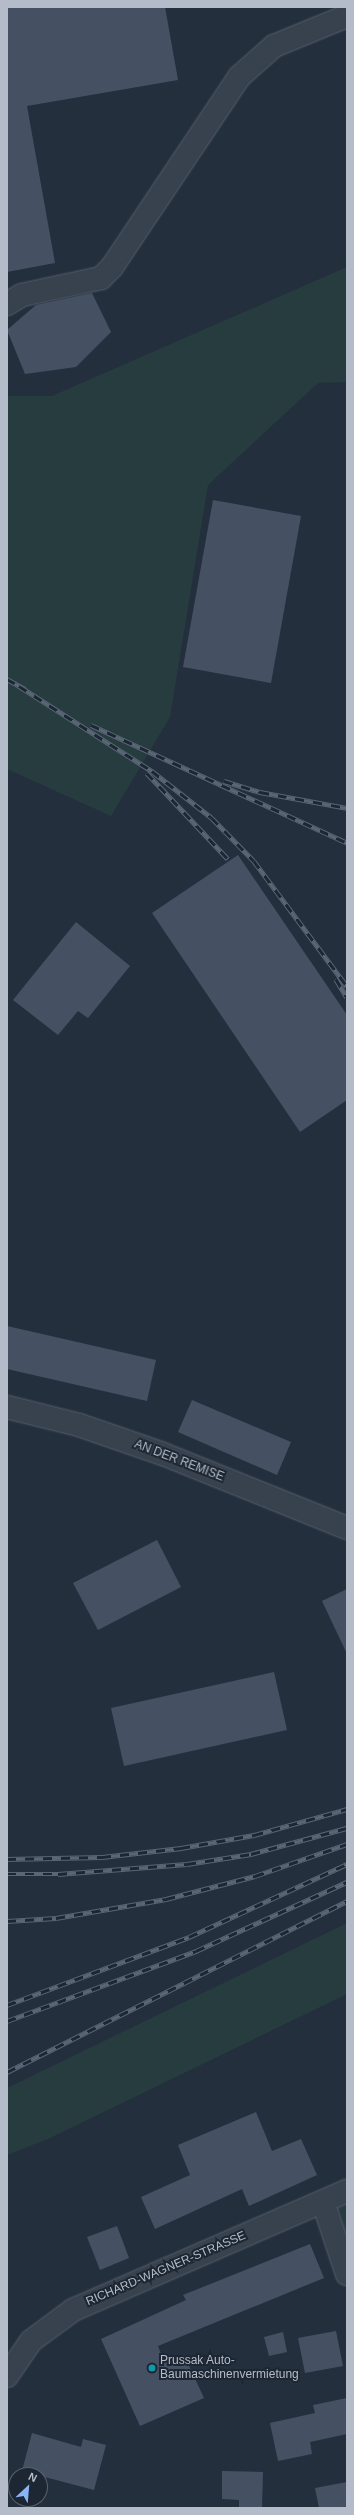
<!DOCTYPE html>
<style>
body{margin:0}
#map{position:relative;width:354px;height:2515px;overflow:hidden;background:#242f3e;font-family:Arial,sans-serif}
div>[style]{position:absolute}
.green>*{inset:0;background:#263c3f}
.building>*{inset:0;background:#455162}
.roads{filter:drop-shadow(0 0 1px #565f6c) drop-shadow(0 0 1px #565f6c)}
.minor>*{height:22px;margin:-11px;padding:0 11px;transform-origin:11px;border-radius:11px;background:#38414e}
.rail>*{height:4.5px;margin-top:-2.25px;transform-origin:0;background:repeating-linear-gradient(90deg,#1d2633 0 9px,#5a6575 0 18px);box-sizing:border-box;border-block:1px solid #5a6575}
.dots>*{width:11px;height:11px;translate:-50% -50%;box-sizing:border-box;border:2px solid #1d2633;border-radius:50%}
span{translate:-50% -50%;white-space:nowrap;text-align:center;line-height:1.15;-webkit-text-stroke:4px #1d2633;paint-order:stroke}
.street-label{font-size:12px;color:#b4bcc9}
.poi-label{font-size:12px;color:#b4bcc9}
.left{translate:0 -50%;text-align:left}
.frame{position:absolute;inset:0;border:8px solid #b4bcc9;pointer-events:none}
.north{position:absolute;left:8px;top:2467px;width:40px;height:40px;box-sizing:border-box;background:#1d2633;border:1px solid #59626f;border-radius:50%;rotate:26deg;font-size:11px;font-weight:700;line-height:16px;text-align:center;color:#b4bcc9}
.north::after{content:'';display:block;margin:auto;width:14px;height:18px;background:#8ab4f8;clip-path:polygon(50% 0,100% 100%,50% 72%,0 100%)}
</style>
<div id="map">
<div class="green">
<i style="clip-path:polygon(347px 267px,347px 382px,318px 383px,208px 485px,170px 717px,111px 816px,7px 769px,7px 396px,52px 396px)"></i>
<i style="clip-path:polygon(347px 1923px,347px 1994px,48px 2139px,7px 2155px,7px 2088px)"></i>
<i style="clip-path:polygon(347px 2204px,347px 2236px,338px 2208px)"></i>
</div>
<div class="building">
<i style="clip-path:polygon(7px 7px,165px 7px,178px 80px,27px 106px,55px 263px,7px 272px)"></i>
<i style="clip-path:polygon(92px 293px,111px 332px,76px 367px,25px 374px,7px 330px,36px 305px)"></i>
<i style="clip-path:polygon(213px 500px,301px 516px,271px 683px,183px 667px)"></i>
<i style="clip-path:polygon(238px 855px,347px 1015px,347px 1100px,300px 1132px,152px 913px)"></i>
<i style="clip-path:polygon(76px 922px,130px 966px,88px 1018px,78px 1011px,58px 1035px,13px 1000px)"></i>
<i style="clip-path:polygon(7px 1326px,156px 1360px,147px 1401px,7px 1369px)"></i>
<i style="clip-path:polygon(192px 1400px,291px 1442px,277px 1475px,178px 1432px)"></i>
<i style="clip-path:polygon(157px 1540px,181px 1587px,98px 1630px,73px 1583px)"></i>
<i style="clip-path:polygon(347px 1589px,347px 1654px,322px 1601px)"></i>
<i style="clip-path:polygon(274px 1672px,287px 1730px,124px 1766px,111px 1708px)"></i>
<i style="clip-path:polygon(256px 2112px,272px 2151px,301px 2139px,317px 2175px,249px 2206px,242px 2189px,155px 2229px,141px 2197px,190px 2175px,178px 2145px)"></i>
<i style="clip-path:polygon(117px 2226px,129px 2258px,100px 2270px,87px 2237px)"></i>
<i style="clip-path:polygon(310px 2244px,324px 2278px,158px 2346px,163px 2360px,184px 2355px,204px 2398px,140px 2426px,101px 2339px,186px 2300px,183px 2295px)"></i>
<i style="clip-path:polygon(336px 2331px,343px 2366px,305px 2373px,298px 2338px)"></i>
<i style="clip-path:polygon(283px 2332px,287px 2352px,269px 2356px,264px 2337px)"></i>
<i style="clip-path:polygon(347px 2398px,347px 2434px,310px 2442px,312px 2454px,278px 2461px,270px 2423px,315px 2413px,313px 2405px)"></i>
<i style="clip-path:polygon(32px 2433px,81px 2447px,83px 2439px,106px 2445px,94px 2490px,22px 2471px)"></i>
<i style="clip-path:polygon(222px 2471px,263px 2472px,262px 2508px,239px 2508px,239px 2500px,222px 2499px)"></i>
<i style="clip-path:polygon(347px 2482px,347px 2508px,319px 2508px,315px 2488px)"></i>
</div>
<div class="roads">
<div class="minor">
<i style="left:7px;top:304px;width:17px;rotate:-31deg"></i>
<i style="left:22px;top:295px;width:81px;rotate:-12.1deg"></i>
<i style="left:101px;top:278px;width:16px;rotate:-45deg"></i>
<i style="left:112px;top:267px;width:229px;rotate:-56.2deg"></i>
<i style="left:239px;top:77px;width:47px;rotate:-41.5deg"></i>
<i style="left:274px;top:46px;width:79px;rotate:-22.3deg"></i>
<i style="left:7px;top:1407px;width:74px;rotate:14deg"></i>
<i style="left:79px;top:1425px;width:89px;rotate:19deg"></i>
<i style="left:163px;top:1454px;width:198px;rotate:21.9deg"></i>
<i style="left:323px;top:2202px;width:76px;rotate:71.6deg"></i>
<i style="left:7px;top:2376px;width:42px;rotate:-55.6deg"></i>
<i style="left:31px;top:2341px;width:52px;rotate:-36.4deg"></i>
<i style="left:73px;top:2310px;width:299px;rotate:-23.5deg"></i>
</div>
</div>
<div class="rail">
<i style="left:7px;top:679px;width:21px;rotate:29deg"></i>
<i style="left:19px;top:686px;width:158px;rotate:32.6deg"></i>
<i style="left:152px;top:771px;width:76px;rotate:38.1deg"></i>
<i style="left:212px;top:818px;width:60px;rotate:45.7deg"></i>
<i style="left:254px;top:861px;width:156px;rotate:53.4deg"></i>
<i style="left:91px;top:725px;width:282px;rotate:24.7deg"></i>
<i style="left:147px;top:773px;width:118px;rotate:46.7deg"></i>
<i style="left:224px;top:781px;width:38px;rotate:17deg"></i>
<i style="left:260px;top:792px;width:88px;rotate:10.4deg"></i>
<i style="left:336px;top:979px;width:21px;rotate:59deg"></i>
<i style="left:7px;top:1859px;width:95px;rotate:-1.2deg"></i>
<i style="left:102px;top:1857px;width:80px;rotate:-6.5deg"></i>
<i style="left:181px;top:1848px;width:74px;rotate:-10.1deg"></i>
<i style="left:254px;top:1835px;width:97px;rotate:-15.6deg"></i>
<i style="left:7px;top:1874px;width:51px"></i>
<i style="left:58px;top:1874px;width:129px;rotate:-4.4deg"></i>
<i style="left:187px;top:1864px;width:65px;rotate:-8.9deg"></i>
<i style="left:251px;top:1854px;width:99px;rotate:-15.2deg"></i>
<i style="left:7px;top:1921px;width:49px;rotate:-3.5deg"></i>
<i style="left:56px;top:1918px;width:112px;rotate:-9.8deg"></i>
<i style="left:166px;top:1899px;width:92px;rotate:-14.5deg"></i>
<i style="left:255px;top:1876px;width:97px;rotate:-19.2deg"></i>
<i style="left:7px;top:2005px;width:194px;rotate:-20.5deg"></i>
<i style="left:189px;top:1937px;width:174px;rotate:-24.8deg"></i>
<i style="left:7px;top:2021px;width:202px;rotate:-20.3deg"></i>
<i style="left:196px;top:1951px;width:166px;rotate:-24.6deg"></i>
<i style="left:7px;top:2072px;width:381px;rotate:-26.7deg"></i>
</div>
<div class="dots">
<i style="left:152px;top:2368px;background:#0f9aa8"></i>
</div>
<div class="street-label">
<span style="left:179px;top:1461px;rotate:21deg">AN DER REMISE</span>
<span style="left:166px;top:2269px;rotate:-23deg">RICHARD-WAGNER-STRASSE</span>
</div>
<div class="poi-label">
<span class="left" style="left:160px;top:2368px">Prussak Auto-<br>Baumaschinenvermietung</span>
</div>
<div class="frame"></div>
<div class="north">N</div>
</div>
